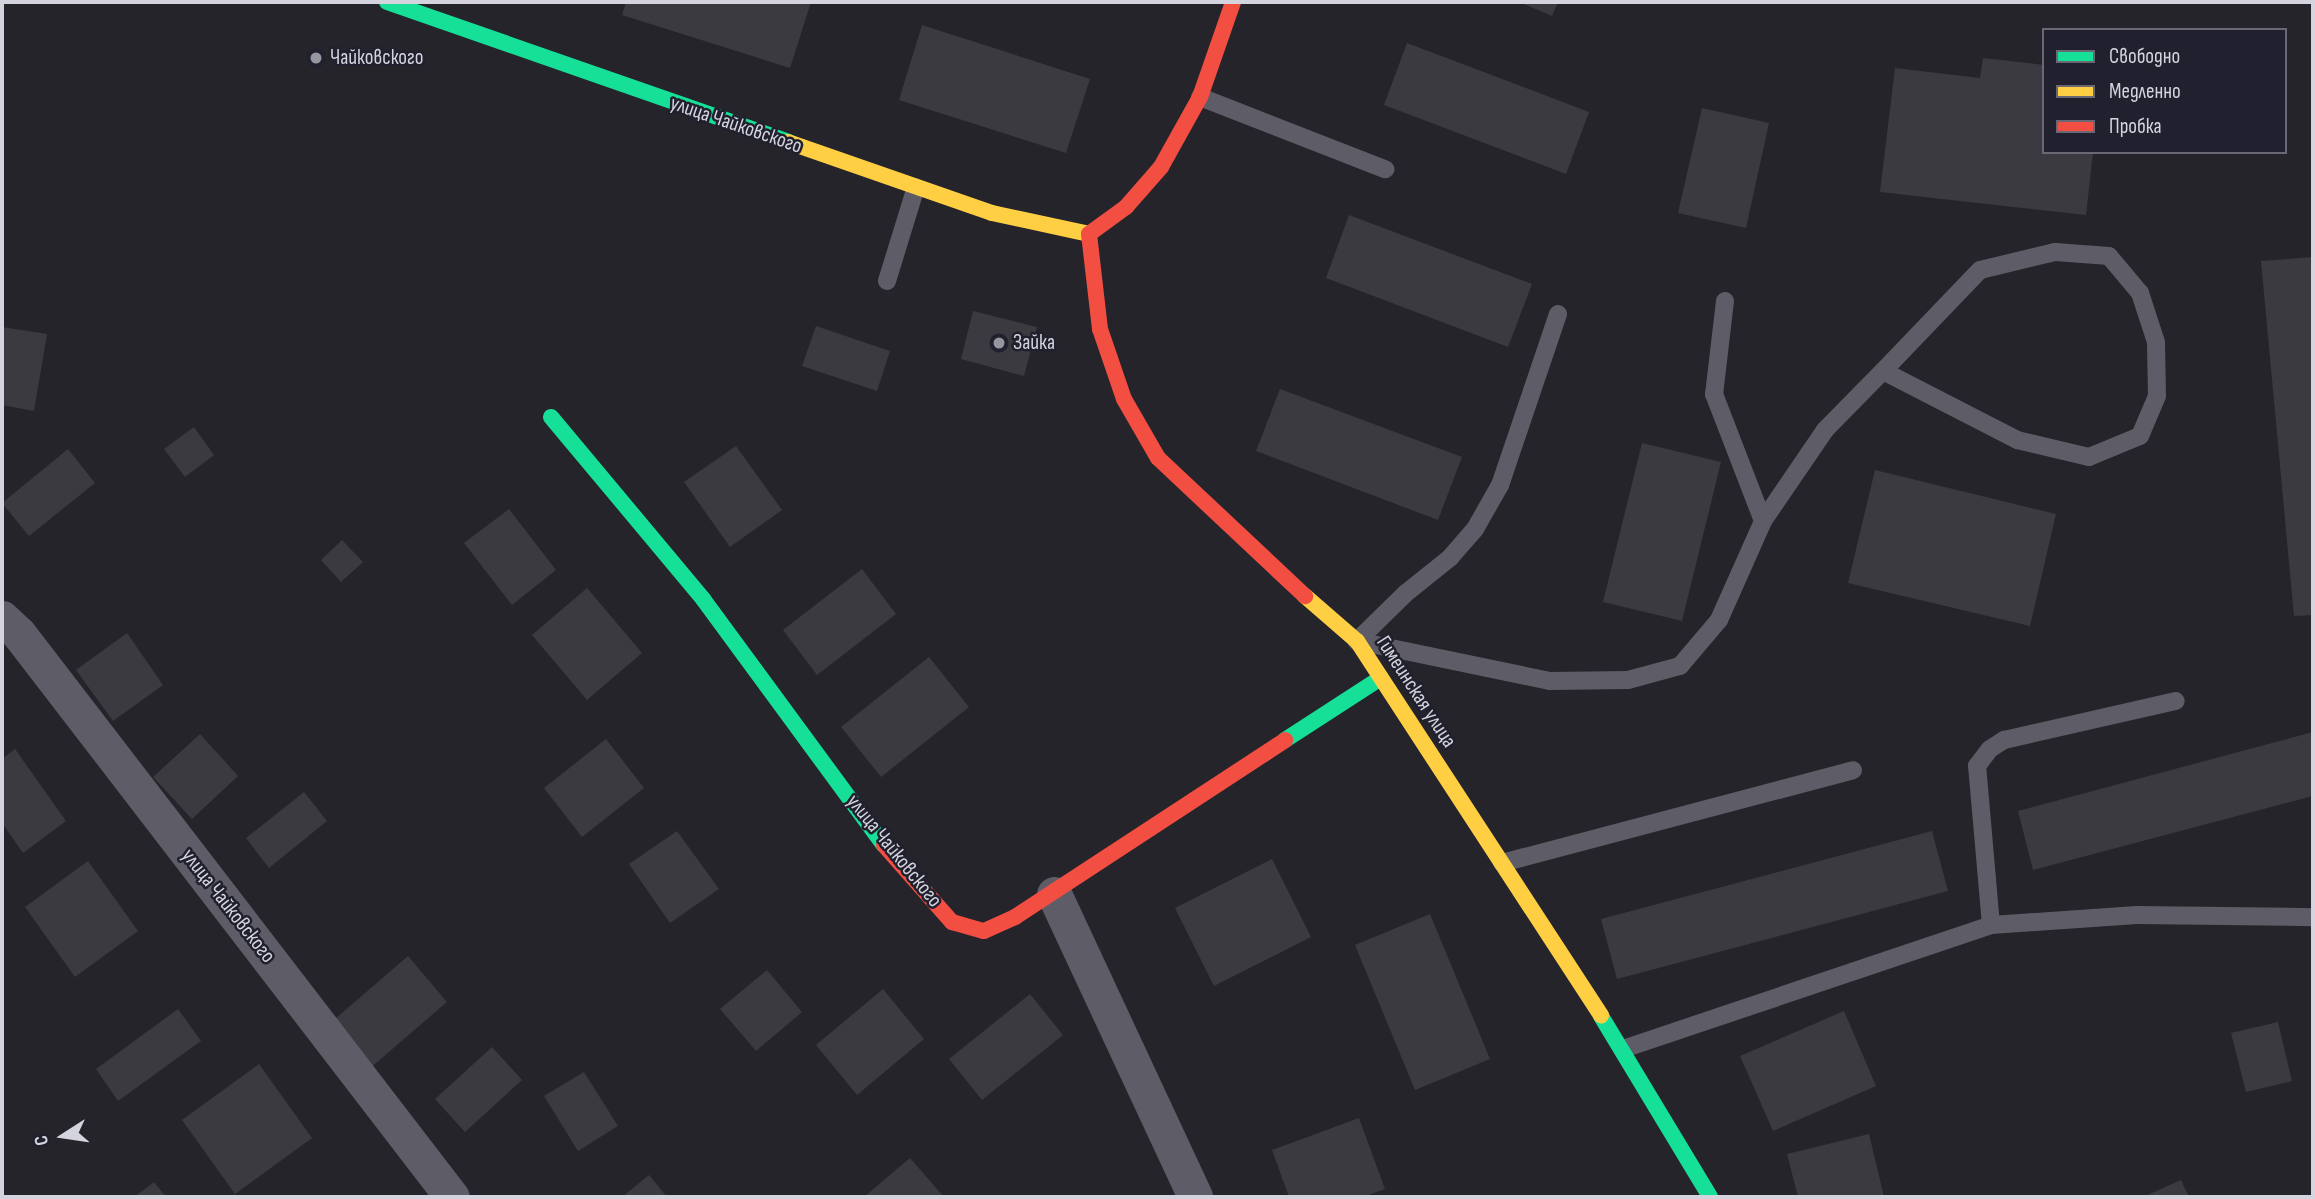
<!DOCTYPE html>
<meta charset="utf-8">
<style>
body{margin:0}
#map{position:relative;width:2315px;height:1199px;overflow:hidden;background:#24242a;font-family:"Sofia Sans Condensed",sans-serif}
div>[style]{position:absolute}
.building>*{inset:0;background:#3a3a40}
.lane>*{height:18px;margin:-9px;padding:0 9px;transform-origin:9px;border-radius:9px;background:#5e5d67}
.street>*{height:35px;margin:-17.5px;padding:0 17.5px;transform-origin:17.5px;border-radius:17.5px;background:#5e5d67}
.fast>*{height:16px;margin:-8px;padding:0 8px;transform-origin:8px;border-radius:8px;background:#16e098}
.slow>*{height:16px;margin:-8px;padding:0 8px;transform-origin:8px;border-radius:8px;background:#ffcf43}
.jam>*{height:16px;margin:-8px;padding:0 8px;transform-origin:8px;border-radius:8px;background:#f24e42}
.dots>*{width:19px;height:19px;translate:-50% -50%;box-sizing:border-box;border:4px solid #21202e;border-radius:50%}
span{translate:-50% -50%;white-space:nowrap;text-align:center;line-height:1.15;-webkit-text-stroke:5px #21202e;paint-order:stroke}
.poi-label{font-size:21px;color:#d4d4de}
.left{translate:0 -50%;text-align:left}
.street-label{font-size:21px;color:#d4d4de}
.frame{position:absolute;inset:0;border:4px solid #d4d4de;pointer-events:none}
.legend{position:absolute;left:2042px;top:28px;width:245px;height:126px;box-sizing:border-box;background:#21202e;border:2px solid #696874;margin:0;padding:9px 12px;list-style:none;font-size:21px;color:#d4d4de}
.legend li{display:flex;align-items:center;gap:14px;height:35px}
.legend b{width:35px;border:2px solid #696874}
.north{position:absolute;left:28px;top:1101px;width:70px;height:70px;-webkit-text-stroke:5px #21202e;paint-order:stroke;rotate:258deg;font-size:19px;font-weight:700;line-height:28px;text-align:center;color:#d4d4de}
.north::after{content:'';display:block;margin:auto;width:24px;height:32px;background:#d4d4de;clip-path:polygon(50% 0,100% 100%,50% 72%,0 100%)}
</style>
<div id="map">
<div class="building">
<i style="clip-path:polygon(626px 2px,811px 2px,790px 68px,622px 15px)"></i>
<i style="clip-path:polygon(1519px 2px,1558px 2px,1552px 16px)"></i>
<i style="clip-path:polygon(922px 25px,1090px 79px,1066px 153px,899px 100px)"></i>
<i style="clip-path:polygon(1407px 43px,1589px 112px,1566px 174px,1384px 105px)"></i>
<i style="clip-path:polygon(1983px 58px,2044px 65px,2044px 152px,2093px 152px,2086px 215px,1880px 192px,1895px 68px,1980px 78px)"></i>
<i style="clip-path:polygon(1702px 108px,1769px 123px,1746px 228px,1678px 213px)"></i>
<i style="clip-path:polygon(1349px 215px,1532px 284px,1508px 347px,1326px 278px)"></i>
<i style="clip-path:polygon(2313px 257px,2313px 615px,2294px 616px,2261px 261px)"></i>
<i style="clip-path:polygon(973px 311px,1037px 327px,1024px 376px,961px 359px)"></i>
<i style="clip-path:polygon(816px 326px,890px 351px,877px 391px,802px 366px)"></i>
<i style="clip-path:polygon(2px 327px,47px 334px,34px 411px,2px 405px)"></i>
<i style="clip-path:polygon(1280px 389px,1462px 457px,1438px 520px,1256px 451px)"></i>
<i style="clip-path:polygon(194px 427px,214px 455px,185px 477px,164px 449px)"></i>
<i style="clip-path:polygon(1642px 443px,1721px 462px,1682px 621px,1603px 602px)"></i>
<i style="clip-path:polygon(736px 446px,782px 510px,730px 547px,684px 482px)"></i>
<i style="clip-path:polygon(68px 449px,95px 483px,29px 536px,2px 503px)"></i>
<i style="clip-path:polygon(1875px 470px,2056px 514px,2030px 626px,1848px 583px)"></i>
<i style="clip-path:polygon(509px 509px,556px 570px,512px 605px,464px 543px)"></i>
<i style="clip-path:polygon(342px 540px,363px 562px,341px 582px,321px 560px)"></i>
<i style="clip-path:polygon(862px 569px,896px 614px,817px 675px,783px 630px)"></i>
<i style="clip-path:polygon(587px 588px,642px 653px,587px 700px,532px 635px)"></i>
<i style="clip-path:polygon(127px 633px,163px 685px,113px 721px,76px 670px)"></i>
<i style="clip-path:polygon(929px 657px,969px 707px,881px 777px,841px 727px)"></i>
<i style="clip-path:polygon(2313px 732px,2313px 796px,2033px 870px,2018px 811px)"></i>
<i style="clip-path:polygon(200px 734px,238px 776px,192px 819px,153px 777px)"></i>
<i style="clip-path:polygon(606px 739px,644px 788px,582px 837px,544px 788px)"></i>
<i style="clip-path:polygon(15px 749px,66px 821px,23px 853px,2px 823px,2px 759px)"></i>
<i style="clip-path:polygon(304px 792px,327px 821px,269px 868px,246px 838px)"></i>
<i style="clip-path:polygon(677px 831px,719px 889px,670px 923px,629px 864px)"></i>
<i style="clip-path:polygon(1932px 831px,1948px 891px,1617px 979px,1601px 919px)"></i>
<i style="clip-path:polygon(1272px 859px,1311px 937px,1214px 986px,1175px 908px)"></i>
<i style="clip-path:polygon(88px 861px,138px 931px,75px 977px,25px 907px)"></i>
<i style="clip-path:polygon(1430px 914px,1490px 1059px,1415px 1090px,1355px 945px)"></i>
<i style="clip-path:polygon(408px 956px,447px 1002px,368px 1070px,328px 1025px)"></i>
<i style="clip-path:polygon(767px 970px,802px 1012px,756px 1051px,720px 1009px)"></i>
<i style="clip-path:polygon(883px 989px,924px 1039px,857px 1095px,816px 1045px)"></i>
<i style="clip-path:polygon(1030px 994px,1063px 1035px,982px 1100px,949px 1059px)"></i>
<i style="clip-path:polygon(178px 1009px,201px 1041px,118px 1101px,96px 1069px)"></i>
<i style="clip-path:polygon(1844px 1011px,1876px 1086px,1773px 1131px,1740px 1056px)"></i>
<i style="clip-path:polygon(2278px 1022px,2292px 1081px,2246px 1092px,2231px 1033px)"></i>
<i style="clip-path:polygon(492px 1047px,522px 1080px,465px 1132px,435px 1099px)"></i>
<i style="clip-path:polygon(259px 1064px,312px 1138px,235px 1194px,182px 1120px)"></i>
<i style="clip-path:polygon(584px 1072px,618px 1126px,578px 1151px,544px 1096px)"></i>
<i style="clip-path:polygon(1359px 1118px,1385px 1189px,1363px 1197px,1289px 1197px,1272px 1150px)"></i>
<i style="clip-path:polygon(1869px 1134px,1884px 1197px,1798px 1197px,1787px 1154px)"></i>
<i style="clip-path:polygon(910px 1158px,944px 1197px,864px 1197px)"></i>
<i style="clip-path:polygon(649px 1175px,667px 1197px,622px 1197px)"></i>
<i style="clip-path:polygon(2181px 1180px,2189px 1197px,2143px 1197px)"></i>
<i style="clip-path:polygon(154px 1182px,166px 1197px,134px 1197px)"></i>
</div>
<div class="lane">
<i style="left:1200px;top:97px;width:199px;rotate:21.3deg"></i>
<i style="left:887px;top:281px;width:98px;rotate:-72.9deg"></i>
<i style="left:1725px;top:301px;width:94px;rotate:96.7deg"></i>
<i style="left:1714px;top:394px;width:136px;rotate:68.9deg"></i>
<i style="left:1558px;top:314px;width:181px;rotate:108.7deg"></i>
<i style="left:1500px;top:485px;width:51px;rotate:119.6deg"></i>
<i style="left:1475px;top:529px;width:37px;rotate:131deg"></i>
<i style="left:1451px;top:557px;width:58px;rotate:141.3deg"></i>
<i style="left:1406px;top:593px;width:69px;rotate:135.6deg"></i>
<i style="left:1357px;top:641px;width:197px;rotate:11.7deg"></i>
<i style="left:1550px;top:681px;width:78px;rotate:-0.7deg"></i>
<i style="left:1628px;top:680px;width:54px;rotate:-15.1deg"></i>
<i style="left:1680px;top:666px;width:60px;rotate:-49.7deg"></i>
<i style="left:1719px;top:620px;width:108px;rotate:-66deg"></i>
<i style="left:1763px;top:521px;width:110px;rotate:-55.7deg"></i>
<i style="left:1825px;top:430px;width:83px;rotate:-45.5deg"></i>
<i style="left:1883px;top:371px;width:151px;rotate:27.2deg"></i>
<i style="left:2017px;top:440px;width:74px;rotate:13.3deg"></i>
<i style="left:2089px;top:457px;width:55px;rotate:-22.4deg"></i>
<i style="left:2140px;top:436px;width:43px;rotate:-67deg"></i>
<i style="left:2157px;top:396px;width:54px;rotate:-91.1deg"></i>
<i style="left:2156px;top:342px;width:52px;rotate:-108.1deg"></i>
<i style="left:2140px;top:293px;width:48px;rotate:-130deg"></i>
<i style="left:2109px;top:256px;width:54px;rotate:-175.8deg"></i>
<i style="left:2055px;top:252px;width:77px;rotate:166.5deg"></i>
<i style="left:1980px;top:270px;width:140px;rotate:133.8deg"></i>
<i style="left:1502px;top:863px;width:363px;rotate:-14.8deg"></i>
<i style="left:1991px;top:925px;width:160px;rotate:-95deg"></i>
<i style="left:1977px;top:766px;width:21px;rotate:-53deg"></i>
<i style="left:1990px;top:749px;width:17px;rotate:-33deg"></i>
<i style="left:2004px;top:740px;width:176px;rotate:-12.8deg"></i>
<i style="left:1623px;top:1049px;width:388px;rotate:-18.6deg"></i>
<i style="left:1991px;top:925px;width:146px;rotate:-3.9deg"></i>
<i style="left:2137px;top:915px;width:176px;rotate:0.7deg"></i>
</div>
<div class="street">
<i style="left:2px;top:618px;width:23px;rotate:43deg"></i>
<i style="left:19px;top:634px;width:710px;rotate:52.44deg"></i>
<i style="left:1054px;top:894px;width:334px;rotate:65deg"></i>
</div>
<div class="fast">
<i style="left:387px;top:2px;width:425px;rotate:19.2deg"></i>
<i style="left:551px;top:417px;width:237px;rotate:50.1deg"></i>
<i style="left:703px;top:599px;width:305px;rotate:53.7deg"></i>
<i style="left:1285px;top:740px;width:114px;rotate:-32.9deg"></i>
<i style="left:1601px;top:1016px;width:211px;rotate:58.9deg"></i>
</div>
<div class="slow">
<i style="left:788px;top:142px;width:216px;rotate:19.2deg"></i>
<i style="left:992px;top:213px;width:99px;rotate:12.2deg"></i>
<i style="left:1305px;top:596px;width:69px;rotate:40.9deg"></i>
<i style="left:1357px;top:641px;width:447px;rotate:56.9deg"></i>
</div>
<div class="jam">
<i style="left:1089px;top:234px;width:96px;rotate:83.4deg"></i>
<i style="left:1100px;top:329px;width:74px;rotate:71.1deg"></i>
<i style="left:1124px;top:399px;width:68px;rotate:60deg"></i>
<i style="left:1158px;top:458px;width:202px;rotate:43.2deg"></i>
<i style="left:1089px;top:234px;width:46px;rotate:-36.1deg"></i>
<i style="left:1126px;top:207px;width:53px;rotate:-48.8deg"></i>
<i style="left:1161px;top:167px;width:80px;rotate:-60.9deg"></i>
<i style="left:1200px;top:97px;width:101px;rotate:-70.8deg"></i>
<i style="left:884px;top:845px;width:103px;rotate:48.6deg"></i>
<i style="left:952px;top:922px;width:33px;rotate:16deg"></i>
<i style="left:984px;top:931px;width:34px;rotate:-24deg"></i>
<i style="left:1015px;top:917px;width:323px;rotate:-33.2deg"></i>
</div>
<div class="dots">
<i style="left:316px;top:58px;background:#96969f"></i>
<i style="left:999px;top:343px;background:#96969f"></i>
</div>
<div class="poi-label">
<span class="left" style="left:330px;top:58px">Чайковского</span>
<span class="left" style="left:1013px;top:343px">Зайка</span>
</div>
<div class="street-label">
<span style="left:736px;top:125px;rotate:19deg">улица Чайковского</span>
<span style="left:1416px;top:692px;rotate:57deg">Гимеинская улица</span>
<span style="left:894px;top:851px;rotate:51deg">улица Чайковского</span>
<span style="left:228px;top:906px;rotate:52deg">улица Чайковского</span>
</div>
<div class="frame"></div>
<ul class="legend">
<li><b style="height:9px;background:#16e098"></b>Свободно</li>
<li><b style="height:9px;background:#ffcf43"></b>Медленно</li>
<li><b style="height:9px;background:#f24e42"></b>Пробка</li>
</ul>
<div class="north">С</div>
</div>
